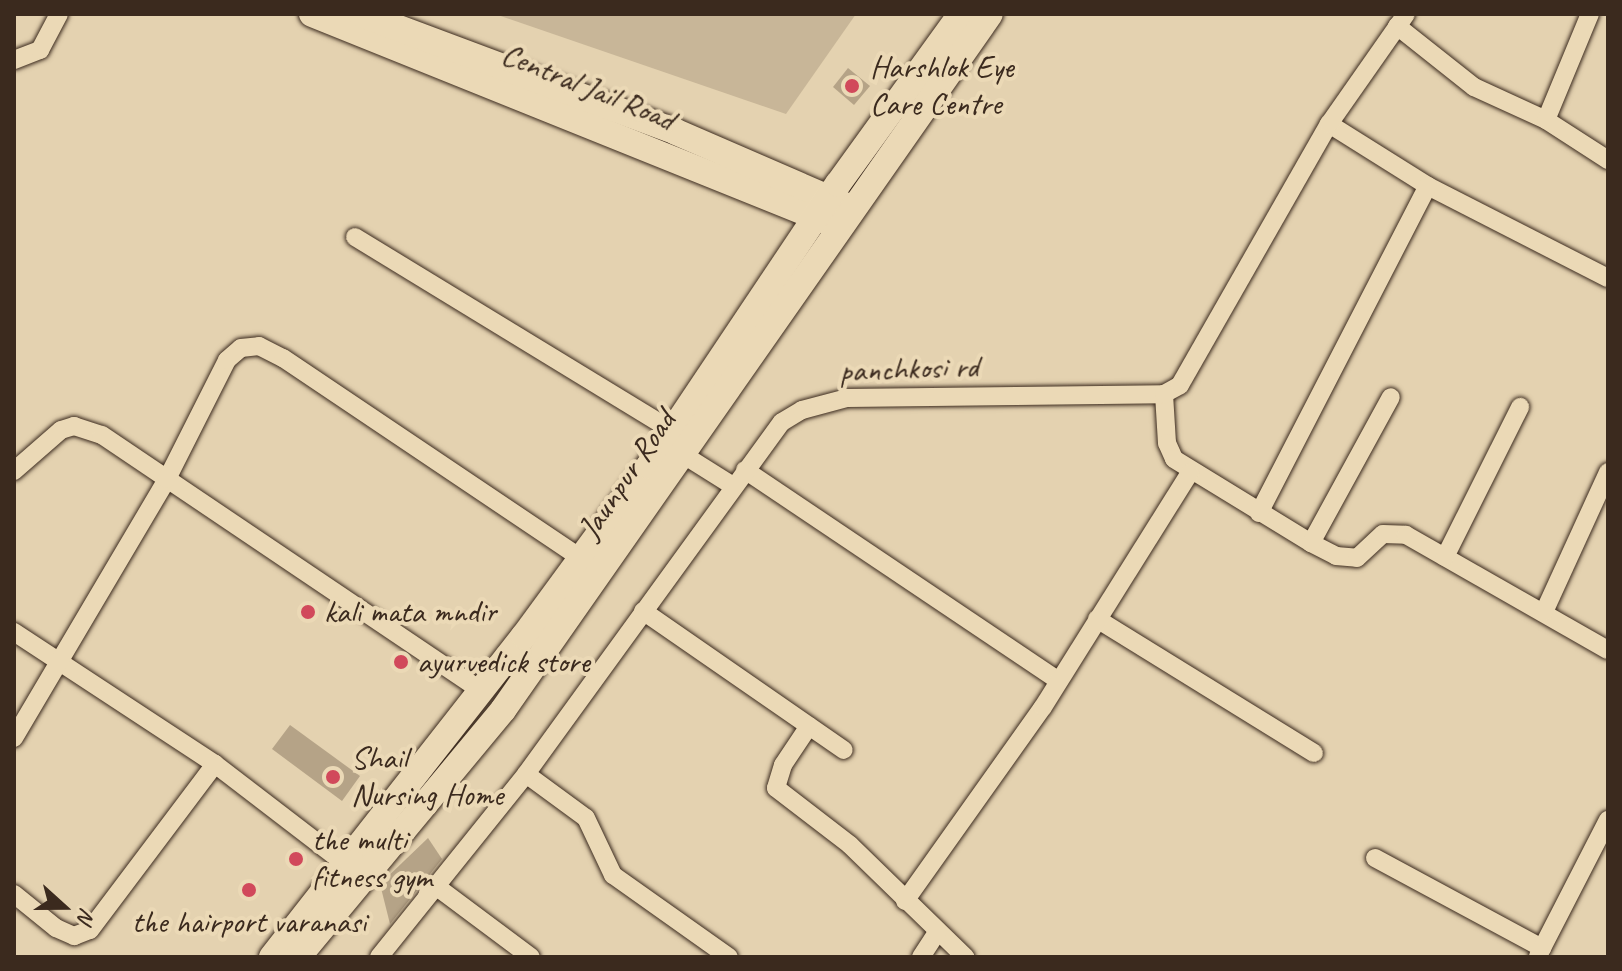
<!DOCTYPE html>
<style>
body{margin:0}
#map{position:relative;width:1622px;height:971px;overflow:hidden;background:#e4d2b0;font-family:Caveat,sans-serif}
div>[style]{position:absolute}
.green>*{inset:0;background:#c8b698}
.building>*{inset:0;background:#b5a387}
.roads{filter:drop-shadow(0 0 2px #3b2a1e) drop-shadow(0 0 2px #3b2a1e)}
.street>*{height:18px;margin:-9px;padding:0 9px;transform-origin:9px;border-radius:9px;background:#ebd9b6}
.secondary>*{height:26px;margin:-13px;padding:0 13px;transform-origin:13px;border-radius:13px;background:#ebd9b6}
.dots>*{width:22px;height:22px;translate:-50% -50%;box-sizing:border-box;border:4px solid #ebd9b6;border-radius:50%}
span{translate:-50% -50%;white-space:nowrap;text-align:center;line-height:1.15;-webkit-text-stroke:8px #ebd9b6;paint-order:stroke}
.poi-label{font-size:32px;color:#3b2a1e}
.left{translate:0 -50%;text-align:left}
.street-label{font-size:32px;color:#3b2a1e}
.frame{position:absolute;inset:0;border:16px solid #3b2a1e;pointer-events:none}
.north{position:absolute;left:24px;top:867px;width:80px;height:80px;-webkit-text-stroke:6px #ebd9b6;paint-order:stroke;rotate:111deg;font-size:22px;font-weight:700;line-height:32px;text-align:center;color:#3b2a1e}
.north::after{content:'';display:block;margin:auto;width:28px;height:36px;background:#3b2a1e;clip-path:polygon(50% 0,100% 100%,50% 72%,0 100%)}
</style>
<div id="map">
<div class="green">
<i style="clip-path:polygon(495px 14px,856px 14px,786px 114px)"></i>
</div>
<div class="building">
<i style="clip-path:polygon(848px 68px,870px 86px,854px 105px,833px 87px)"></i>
<i style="clip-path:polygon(290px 725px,360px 776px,342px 801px,272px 749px)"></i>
<i style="clip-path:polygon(428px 838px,442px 859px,390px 924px,380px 884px)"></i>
</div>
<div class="roads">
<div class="street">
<i style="left:1397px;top:26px;width:98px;rotate:38.4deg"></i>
<i style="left:1474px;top:87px;width:79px;rotate:24.6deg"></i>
<i style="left:1546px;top:120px;width:74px;rotate:32.8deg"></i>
<i style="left:14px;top:60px;width:28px;rotate:-21deg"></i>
<i style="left:40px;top:50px;width:41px;rotate:-62.2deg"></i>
<i style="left:1546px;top:120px;width:115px;rotate:-67.5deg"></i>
<i style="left:1329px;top:124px;width:117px;rotate:32.1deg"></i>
<i style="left:1428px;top:186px;width:202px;rotate:27.1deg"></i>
<i style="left:355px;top:237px;width:373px;rotate:31.4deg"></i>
<i style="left:1164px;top:394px;width:49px;rotate:86.5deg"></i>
<i style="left:1167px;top:443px;width:17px;rotate:66deg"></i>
<i style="left:1174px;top:459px;width:161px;rotate:31.5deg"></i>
<i style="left:1311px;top:543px;width:28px;rotate:27deg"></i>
<i style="left:1336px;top:556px;width:21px;rotate:5deg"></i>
<i style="left:1357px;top:558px;width:35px;rotate:-43deg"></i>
<i style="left:1383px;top:534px;width:23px;rotate:2deg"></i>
<i style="left:1406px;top:535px;width:232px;rotate:29.7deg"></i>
<i style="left:682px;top:454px;width:60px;rotate:32.1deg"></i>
<i style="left:745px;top:470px;width:378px;rotate:33.9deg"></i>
<i style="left:14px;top:471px;width:62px;rotate:-41.1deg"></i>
<i style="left:61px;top:430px;width:14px;rotate:-17deg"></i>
<i style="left:74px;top:426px;width:29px;rotate:18deg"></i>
<i style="left:102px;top:435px;width:457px;rotate:34deg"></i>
<i style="left:1259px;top:513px;width:368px;rotate:-62.7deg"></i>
<i style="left:1311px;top:543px;width:166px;rotate:-61.3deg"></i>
<i style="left:1445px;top:557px;width:168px;rotate:-63.4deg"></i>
<i style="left:643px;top:611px;width:244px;rotate:34.7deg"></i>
<i style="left:1544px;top:612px;width:154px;rotate:-65.4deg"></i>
<i style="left:1097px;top:619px;width:255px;rotate:31.7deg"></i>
<i style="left:14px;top:632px;width:240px;rotate:33.3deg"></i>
<i style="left:215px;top:764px;width:173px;rotate:37.5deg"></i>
<i style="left:809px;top:726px;width:47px;rotate:123.7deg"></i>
<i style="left:783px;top:765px;width:24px;rotate:107deg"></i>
<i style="left:776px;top:788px;width:93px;rotate:37.6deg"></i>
<i style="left:850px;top:845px;width:161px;rotate:44.2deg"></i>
<i style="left:14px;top:738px;width:301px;rotate:-59.4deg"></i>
<i style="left:167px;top:479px;width:133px;rotate:-63.2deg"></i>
<i style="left:227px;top:360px;width:18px;rotate:-41deg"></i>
<i style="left:241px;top:348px;width:18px;rotate:-6deg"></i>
<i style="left:259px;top:346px;width:27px;rotate:27deg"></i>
<i style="left:283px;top:358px;width:359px;rotate:33.9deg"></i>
<i style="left:526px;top:774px;width:74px;rotate:36.3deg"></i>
<i style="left:586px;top:818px;width:63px;rotate:64.7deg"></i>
<i style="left:613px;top:875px;width:142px;rotate:35.3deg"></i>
<i style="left:1375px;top:858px;width:190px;rotate:28.3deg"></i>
<i style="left:437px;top:887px;width:117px;rotate:36.7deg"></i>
<i style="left:14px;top:894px;width:54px;rotate:39deg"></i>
<i style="left:56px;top:928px;width:20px;rotate:24deg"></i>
<i style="left:74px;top:936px;width:17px;rotate:-21deg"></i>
<i style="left:90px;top:930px;width:208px;rotate:-53deg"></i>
<i style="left:905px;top:901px;width:238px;rotate:-54.6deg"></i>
<i style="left:1043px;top:707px;width:276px;rotate:-57.9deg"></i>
<i style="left:1538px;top:956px;width:153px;rotate:-62.8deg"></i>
<i style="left:379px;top:957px;width:235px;rotate:-51.2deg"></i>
<i style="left:526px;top:774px;width:435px;rotate:-54deg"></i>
<i style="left:782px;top:422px;width:23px;rotate:-31deg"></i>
<i style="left:802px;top:410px;width:47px;rotate:-14.9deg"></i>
<i style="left:847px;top:398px;width:317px;rotate:-0.7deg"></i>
<i style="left:1164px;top:394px;width:18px;rotate:-29deg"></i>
<i style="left:1180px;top:385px;width:301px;rotate:-60.3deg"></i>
<i style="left:1329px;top:124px;width:134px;rotate:-55deg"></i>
<i style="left:921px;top:957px;width:30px;rotate:-57deg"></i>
</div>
<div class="secondary">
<i style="left:312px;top:14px;width:560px;rotate:21.93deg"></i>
<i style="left:361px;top:14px;width:336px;rotate:20.5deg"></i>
<i style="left:676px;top:132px;width:184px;rotate:23.4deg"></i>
<i style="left:272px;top:957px;width:408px;rotate:-51.9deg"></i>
<i style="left:524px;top:636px;width:211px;rotate:-53.7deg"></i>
<i style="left:649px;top:466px;width:339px;rotate:-56.2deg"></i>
<i style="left:838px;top:184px;width:210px;rotate:-54.1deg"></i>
<i style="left:298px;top:957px;width:321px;rotate:-50.3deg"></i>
<i style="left:503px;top:710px;width:849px;rotate:-55.02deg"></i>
</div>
</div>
<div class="dots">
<i style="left:852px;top:86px;background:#d1495b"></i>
<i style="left:308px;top:612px;background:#d1495b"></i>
<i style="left:401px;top:662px;background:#d1495b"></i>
<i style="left:333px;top:777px;background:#d1495b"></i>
<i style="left:296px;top:859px;background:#d1495b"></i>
<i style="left:249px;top:890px;background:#d1495b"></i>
</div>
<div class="poi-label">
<span class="left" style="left:870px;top:86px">Harshlok Eye<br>Care Centre</span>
<span class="left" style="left:324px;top:612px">kali mata mndir</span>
<span class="left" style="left:417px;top:662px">ayurvedick store</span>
<span class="left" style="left:351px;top:777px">Shail<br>Nursing Home</span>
<span class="left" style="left:312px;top:859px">the multi<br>fitness gym</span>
<span style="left:249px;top:922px">the hairport varanasi</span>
</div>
<div class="street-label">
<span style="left:588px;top:87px;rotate:22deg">Central Jail Road</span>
<span style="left:909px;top:369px;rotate:-2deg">panchkosi rd</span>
<span style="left:627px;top:475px;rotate:-56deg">Jaunpur Road</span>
</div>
<div class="frame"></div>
<div class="north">N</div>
</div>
